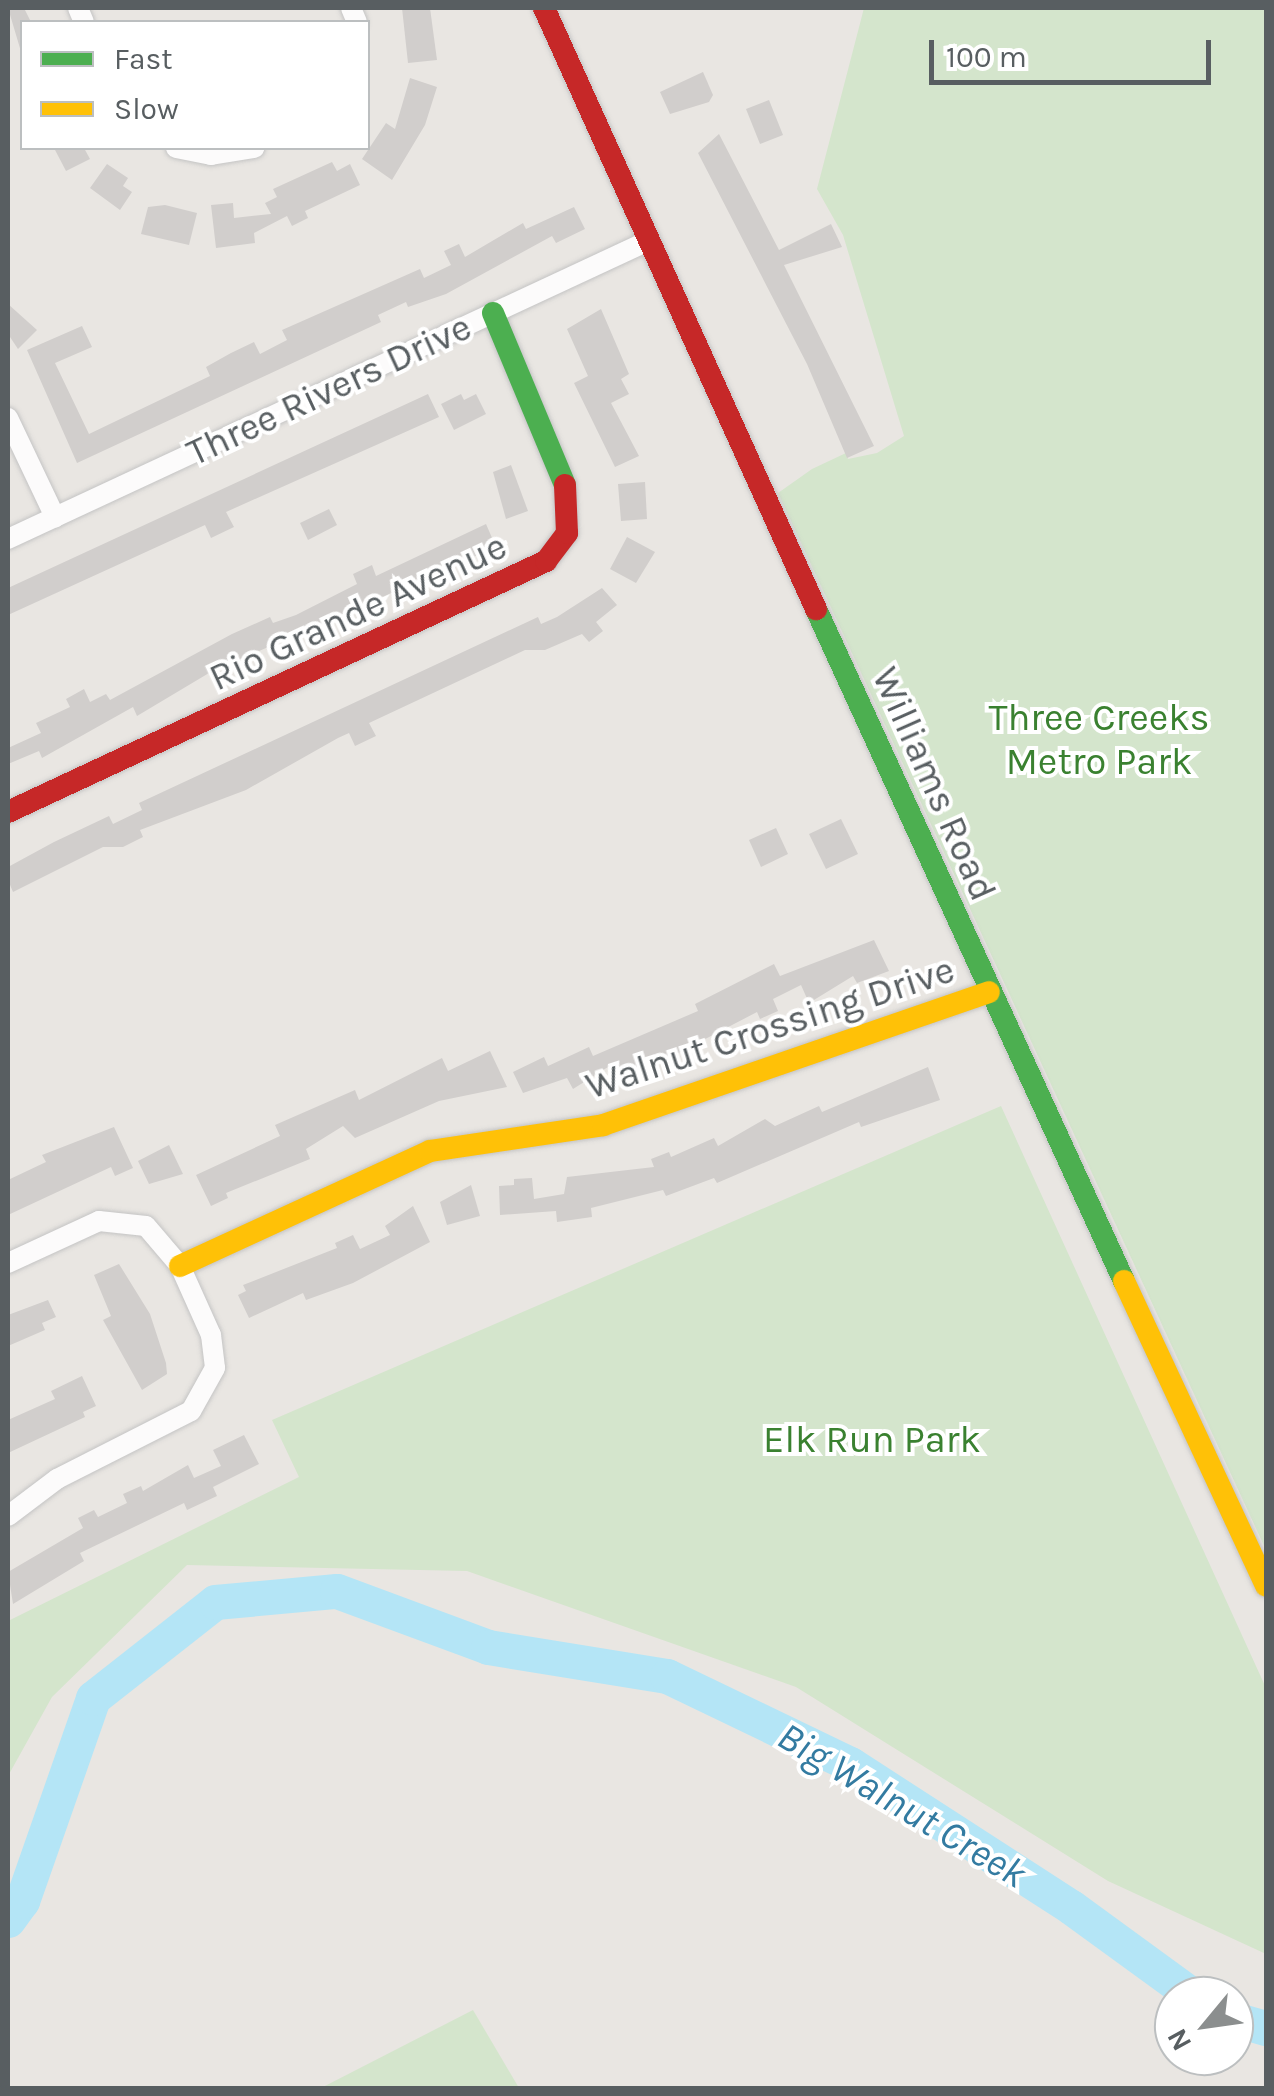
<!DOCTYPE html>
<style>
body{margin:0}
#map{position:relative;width:1274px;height:2096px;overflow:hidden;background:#e9e6e2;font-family:Karla,sans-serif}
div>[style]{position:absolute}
.green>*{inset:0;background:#d4e5cc}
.river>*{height:35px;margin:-17.5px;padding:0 17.5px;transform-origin:17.5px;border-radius:17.5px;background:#b4e5f6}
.building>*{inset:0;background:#d1cecc}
.roads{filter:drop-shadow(0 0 2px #c4c4c4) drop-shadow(0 0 2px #c4c4c4)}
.street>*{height:20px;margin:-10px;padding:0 10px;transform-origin:10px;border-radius:10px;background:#fcfbfb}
.fast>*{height:22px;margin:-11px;padding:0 11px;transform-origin:11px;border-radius:11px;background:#4caf50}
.slow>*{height:22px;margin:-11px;padding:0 11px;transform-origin:11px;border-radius:11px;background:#ffc107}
.jam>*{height:22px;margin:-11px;padding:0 11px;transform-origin:11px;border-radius:11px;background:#c62828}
span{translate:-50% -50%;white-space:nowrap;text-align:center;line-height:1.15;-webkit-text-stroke:8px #fff;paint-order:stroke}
.street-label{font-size:38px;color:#585e61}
.park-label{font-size:38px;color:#3a8130}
.water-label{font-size:40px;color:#337ba1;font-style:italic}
.frame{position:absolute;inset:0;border:10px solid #585e61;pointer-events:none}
.legend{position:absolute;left:20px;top:20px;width:350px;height:130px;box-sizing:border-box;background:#fff;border:2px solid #bcbfc0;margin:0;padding:12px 18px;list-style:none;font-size:30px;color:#585e61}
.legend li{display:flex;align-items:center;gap:20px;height:50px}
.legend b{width:50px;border:2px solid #bcbfc0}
.north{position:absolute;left:1154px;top:1976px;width:100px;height:100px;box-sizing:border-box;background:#fff;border:2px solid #bcbfc0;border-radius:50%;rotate:241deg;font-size:28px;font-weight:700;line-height:40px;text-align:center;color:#585e61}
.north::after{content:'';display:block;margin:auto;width:35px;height:45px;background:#8b8e8e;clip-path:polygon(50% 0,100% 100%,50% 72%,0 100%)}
.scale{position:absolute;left:929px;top:40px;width:282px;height:45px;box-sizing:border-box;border:5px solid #585e61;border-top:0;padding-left:12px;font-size:30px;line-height:35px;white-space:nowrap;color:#585e61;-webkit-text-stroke:8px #fff;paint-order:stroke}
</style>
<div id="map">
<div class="green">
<i style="clip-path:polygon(864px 8px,1266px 8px,1266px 1550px,778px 493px,812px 469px,846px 453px,848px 459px,877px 453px,904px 436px,843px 235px,817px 189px)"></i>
<i style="clip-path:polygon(1001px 1106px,1266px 1688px,1266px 1954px,1108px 1881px,796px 1687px,467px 1571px,187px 1565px,52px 1697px,8px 1776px,8px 1621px,299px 1477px,272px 1420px)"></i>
<i style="clip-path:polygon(473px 2010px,519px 2088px,321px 2088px)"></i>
</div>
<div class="river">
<i style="left:8px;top:1920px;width:24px;rotate:-54deg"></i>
<i style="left:22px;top:1901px;width:215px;rotate:-70.7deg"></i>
<i style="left:93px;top:1698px;width:155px;rotate:-38.2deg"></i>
<i style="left:215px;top:1602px;width:122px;rotate:-5.2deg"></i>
<i style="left:337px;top:1591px;width:161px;rotate:20.3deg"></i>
<i style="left:488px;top:1647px;width:181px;rotate:9.2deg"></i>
<i style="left:667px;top:1676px;width:203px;rotate:25.7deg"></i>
<i style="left:850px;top:1764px;width:263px;rotate:32.9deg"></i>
<i style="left:1071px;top:1907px;width:151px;rotate:36.1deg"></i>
<i style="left:1234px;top:2019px;width:33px;rotate:16deg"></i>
</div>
<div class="building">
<i style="clip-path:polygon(8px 8px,24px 8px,31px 22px,22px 22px,22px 55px)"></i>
<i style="clip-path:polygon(402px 8px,430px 8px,437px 60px,408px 63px)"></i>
<i style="clip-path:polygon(703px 72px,713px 95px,709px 102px,670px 114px,660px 92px)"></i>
<i style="clip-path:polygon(410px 78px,437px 87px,425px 125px,392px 180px,362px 159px,386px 123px,395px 129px)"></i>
<i style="clip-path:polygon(769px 100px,783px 135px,760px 144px,746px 109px)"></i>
<i style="clip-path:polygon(719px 134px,779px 250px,831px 224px,842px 247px,784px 265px,874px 446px,847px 458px,807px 364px,698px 153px)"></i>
<i style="clip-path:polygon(54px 148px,84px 148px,90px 159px,66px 171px)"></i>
<i style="clip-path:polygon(332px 162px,337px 171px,350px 164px,360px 185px,305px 211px,308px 218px,292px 226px,287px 216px,254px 233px,255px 243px,216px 248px,211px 205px,233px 203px,234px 218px,271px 214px,265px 203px,277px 197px,273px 189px)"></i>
<i style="clip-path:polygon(107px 164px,128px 178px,123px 186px,132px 192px,120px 210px,90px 188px)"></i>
<i style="clip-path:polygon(165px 205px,197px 213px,189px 245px,141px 234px,148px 207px)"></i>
<i style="clip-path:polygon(574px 207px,585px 229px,556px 243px,552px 236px,446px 294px,408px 307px,406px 302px,378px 315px,381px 322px,77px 463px,27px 350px,82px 326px,92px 347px,55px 363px,89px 434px,210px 376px,206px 367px,231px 353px,254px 342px,260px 354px,287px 340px,282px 330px,420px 269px,424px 278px,451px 265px,444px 251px,459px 244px,465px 257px,523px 223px,526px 229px)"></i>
<i style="clip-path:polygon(8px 304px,37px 330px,18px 349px,8px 334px)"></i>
<i style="clip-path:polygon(601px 309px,629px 374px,621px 379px,629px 394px,611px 403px,639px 456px,615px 467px,574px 383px,588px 376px,567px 329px)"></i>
<i style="clip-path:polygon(428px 394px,439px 417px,226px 512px,234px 527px,211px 538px,205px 525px,8px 615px,8px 588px)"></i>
<i style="clip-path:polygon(461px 394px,464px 400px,476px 394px,486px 414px,454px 430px,441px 404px)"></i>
<i style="clip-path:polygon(511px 465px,528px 511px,506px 519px,493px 472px)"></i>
<i style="clip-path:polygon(645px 482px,647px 519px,621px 521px,618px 484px)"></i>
<i style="clip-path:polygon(329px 509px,337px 525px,308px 540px,300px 523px)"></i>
<i style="clip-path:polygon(486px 524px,496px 547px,209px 673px,137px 716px,133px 707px,42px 758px,39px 751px,8px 764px,8px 748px,41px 733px,36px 723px,70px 707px,66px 699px,84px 689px,90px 702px,106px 694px,110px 700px,232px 634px,270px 617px,273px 623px,296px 615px,357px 584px,353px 574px,372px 565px,376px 576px)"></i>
<i style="clip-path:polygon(627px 537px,655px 552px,636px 583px,610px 569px)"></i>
<i style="clip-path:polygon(602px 588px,617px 605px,596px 622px,603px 631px,589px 642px,582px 634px,545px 650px,525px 650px,369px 723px,376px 736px,355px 746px,349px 733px,338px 738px,246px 790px,140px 830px,143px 837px,123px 847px,103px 847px,13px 892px,8px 880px,8px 867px,54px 842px,109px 816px,113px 824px,142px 810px,139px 803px,538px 617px,541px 624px,557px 617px)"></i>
<i style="clip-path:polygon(841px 819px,858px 854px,826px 869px,809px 834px)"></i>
<i style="clip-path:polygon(776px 828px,788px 854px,761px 867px,749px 840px)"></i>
<i style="clip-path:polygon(874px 940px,889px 971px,857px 983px,853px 976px,809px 1003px,801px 985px,773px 999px,778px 1011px,760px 1019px,757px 1012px,665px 1060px,622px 1074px,616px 1062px,573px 1089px,567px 1078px,523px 1093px,513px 1072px,544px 1057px,548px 1066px,589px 1047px,593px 1056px,698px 1011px,695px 1004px,774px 964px,780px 976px)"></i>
<i style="clip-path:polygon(490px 1051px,507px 1087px,439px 1101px,355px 1138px,343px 1126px,306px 1149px,310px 1159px,226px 1193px,228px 1198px,211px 1206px,196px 1175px,280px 1136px,275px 1125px,355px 1090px,359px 1100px,442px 1058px,448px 1071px)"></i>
<i style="clip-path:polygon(928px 1067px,940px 1100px,861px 1127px,859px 1122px,717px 1183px,714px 1178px,666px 1196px,663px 1190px,591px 1208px,592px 1217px,557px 1222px,556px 1211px,500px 1215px,499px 1186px,514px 1185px,514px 1179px,532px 1178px,534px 1199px,564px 1194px,567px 1177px,654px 1167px,651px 1159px,669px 1152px,671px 1157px,714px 1138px,718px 1146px,765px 1119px,775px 1126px,819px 1106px,822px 1112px)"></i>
<i style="clip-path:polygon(114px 1127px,133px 1168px,115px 1176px,111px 1167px,8px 1215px,8px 1180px,46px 1162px,42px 1155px)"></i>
<i style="clip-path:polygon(169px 1145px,183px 1174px,149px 1184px,138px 1161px)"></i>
<i style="clip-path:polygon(471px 1185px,480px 1216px,447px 1225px,440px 1202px)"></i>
<i style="clip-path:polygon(413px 1206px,430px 1242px,353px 1283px,306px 1300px,303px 1293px,249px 1318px,238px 1295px,246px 1291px,243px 1285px,337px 1248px,335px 1243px,353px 1235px,360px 1249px,390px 1235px,385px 1226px)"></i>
<i style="clip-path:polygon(119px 1264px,150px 1314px,166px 1363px,167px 1374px,142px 1390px,103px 1320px,111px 1316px,94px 1275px)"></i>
<i style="clip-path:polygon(48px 1300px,56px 1317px,42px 1323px,45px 1330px,8px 1346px,8px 1315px)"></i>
<i style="clip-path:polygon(82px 1376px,96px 1406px,83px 1412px,85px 1417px,8px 1453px,8px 1420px,55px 1399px,51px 1391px)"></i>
<i style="clip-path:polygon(244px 1435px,259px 1464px,213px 1487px,217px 1496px,187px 1510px,184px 1503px,80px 1553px,84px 1561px,13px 1604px,8px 1572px,83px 1528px,78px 1518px,94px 1510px,98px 1517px,127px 1503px,123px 1494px,141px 1486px,143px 1491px,188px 1465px,194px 1478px,221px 1466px,213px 1450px)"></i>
</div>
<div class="roads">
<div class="street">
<i style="left:78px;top:8px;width:15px;rotate:67deg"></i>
<i style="left:351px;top:8px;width:15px;rotate:67deg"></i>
<i style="left:176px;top:148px;width:36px;rotate:11deg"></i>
<i style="left:211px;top:155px;width:44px;rotate:-9.2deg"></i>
<i style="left:8px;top:418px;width:110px;rotate:64.6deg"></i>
<i style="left:8px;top:539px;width:708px;rotate:-24.97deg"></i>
<i style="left:8px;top:1263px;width:100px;rotate:-24.8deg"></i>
<i style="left:99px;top:1221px;width:47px;rotate:6.1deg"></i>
<i style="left:146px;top:1226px;width:52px;rotate:49.6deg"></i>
<i style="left:180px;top:1266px;width:76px;rotate:65.8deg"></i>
<i style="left:211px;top:1335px;width:33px;rotate:83deg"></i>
<i style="left:215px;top:1368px;width:49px;rotate:119.2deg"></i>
<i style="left:191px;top:1411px;width:150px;rotate:153.1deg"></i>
<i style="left:57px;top:1479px;width:61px;rotate:142.9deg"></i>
</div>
<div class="fast">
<i style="left:493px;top:313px;width:186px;rotate:67.3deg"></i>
<i style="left:816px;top:609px;width:739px;rotate:65.38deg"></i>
</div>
<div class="slow">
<i style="left:180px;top:1266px;width:275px;rotate:-24.7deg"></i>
<i style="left:430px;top:1151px;width:175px;rotate:-8.5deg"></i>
<i style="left:603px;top:1125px;width:408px;rotate:-19deg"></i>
<i style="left:1124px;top:1281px;width:336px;rotate:65deg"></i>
</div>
<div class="jam">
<i style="left:544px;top:8px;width:660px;rotate:65.65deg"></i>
<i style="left:8px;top:812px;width:594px;rotate:-25.01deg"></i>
<i style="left:546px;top:561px;width:35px;rotate:-53deg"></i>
<i style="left:567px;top:533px;width:48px;rotate:-92.4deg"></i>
</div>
</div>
<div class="street-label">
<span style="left:329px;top:390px;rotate:-25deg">Three Rivers Drive</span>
<span style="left:358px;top:612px;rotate:-25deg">Rio Grande Avenue</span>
<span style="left:934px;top:784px;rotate:66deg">Williams Road</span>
<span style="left:770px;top:1028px;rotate:-18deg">Walnut Crossing Drive</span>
</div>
<div class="park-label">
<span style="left:1099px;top:740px">Three Creeks<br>Metro Park</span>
<span style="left:872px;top:1440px">Elk Run Park</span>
</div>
<div class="water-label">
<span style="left:902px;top:1805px;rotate:31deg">Big Walnut Creek</span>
</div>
<div class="frame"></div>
<ul class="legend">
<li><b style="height:12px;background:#4caf50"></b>Fast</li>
<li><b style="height:12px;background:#ffc107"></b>Slow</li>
</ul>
<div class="north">N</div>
<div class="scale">100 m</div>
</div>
